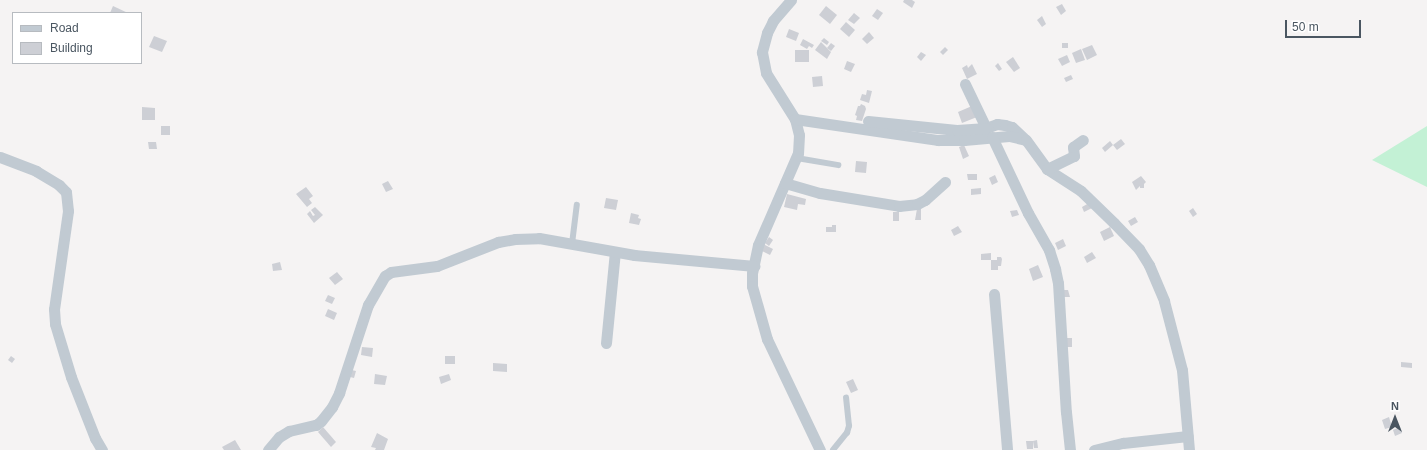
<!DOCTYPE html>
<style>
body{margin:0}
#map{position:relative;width:1427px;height:450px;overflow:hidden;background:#f5f3f3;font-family:Arial,sans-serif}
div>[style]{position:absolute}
.green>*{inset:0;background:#c3f1d5}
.building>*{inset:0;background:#cdcfd5}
.lane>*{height:5.5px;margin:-2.75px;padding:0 2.75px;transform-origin:2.75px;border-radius:2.75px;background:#c1cad2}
.street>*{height:11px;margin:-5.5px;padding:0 5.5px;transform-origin:5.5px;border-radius:5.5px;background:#c1cad2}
span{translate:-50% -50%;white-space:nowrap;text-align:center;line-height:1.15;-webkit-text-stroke:3px #fff;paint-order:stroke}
.legend{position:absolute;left:12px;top:12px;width:130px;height:52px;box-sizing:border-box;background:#fff;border:1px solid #b7bbc0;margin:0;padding:5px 7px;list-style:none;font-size:12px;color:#4a5661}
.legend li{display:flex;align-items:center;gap:8px;height:20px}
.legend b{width:20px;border:1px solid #b7bbc0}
.north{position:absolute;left:1375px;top:398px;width:40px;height:40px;-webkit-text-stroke:3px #fff;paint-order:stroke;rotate:0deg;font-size:11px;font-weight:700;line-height:16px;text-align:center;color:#4a5661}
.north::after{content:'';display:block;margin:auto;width:14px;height:18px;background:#4a5661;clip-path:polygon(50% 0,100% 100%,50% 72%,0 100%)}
.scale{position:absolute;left:1285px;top:20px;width:76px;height:18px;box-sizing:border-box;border:2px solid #4a5661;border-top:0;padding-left:5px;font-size:12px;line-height:14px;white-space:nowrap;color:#4a5661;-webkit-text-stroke:3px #fff;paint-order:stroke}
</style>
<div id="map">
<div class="green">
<i style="clip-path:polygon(1427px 126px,1427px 187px,1372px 160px)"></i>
</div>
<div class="building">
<i style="clip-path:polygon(904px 0,912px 0,915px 2px,912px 8px,903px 2px)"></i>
<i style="clip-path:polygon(1062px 4px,1066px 11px,1061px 15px,1056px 7px)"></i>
<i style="clip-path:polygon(113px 6px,128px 13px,110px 13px)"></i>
<i style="clip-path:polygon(826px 6px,837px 15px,830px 24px,819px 15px)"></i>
<i style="clip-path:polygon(877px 9px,883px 13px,878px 20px,872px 16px)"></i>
<i style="clip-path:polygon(854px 13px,860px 18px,854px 24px,848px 20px)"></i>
<i style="clip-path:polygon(1042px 16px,1046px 24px,1042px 27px,1037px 20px)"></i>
<i style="clip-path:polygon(846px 22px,855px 30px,849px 37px,840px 29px)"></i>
<i style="clip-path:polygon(789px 29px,799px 33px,796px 41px,786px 37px)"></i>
<i style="clip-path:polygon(869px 32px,874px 38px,867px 44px,862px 39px)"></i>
<i style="clip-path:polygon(154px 36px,167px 41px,162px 52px,149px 47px)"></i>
<i style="clip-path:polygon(824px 38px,829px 42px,827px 45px,821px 41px)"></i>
<i style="clip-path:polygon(803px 39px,814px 45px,812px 48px,809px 46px,807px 49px,800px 45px)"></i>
<i style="clip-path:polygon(821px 42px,831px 52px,827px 59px,815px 50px)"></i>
<i style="clip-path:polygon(831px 43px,835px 46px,831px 51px,827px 48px)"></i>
<i style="clip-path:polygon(1062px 43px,1068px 43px,1068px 48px,1062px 48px)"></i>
<i style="clip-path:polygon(1092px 45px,1097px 55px,1087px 60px,1082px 49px)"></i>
<i style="clip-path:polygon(945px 47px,948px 50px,943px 55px,940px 52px)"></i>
<i style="clip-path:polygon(1081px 49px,1085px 60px,1076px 63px,1072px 53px)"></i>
<i style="clip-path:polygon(795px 50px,809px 50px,809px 62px,795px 62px)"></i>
<i style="clip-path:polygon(921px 52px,926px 55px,921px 61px,917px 57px)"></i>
<i style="clip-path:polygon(1067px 55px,1070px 62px,1062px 66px,1058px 59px)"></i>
<i style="clip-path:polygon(1013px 57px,1020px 68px,1014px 72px,1006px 62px)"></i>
<i style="clip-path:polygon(847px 61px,855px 64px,851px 72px,844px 69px)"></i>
<i style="clip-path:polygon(998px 63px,1002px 69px,999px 71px,995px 66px)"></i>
<i style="clip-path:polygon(972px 64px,977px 74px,967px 79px,962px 68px,967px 65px,968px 68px)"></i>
<i style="clip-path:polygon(1071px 75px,1073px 79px,1066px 82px,1064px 78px)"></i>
<i style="clip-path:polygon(822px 76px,823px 86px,813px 87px,812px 77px)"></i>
<i style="clip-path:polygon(867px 90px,872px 91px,869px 103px,860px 100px,862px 94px,866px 95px)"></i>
<i style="clip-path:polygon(861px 104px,865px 106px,866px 109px,862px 121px,856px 120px,857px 116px,855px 115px,858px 106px,860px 106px)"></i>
<i style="clip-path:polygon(972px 106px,977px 117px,962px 123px,958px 112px)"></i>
<i style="clip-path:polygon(142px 107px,155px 108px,155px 120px,142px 120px)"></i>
<i style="clip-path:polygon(161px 126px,170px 126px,170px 135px,161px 135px)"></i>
<i style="clip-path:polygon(1121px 139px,1125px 144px,1117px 150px,1113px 145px)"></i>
<i style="clip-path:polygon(1110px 141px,1113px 145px,1105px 152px,1102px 148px)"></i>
<i style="clip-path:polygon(148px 142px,156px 142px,157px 149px,149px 149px)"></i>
<i style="clip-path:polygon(964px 145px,969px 156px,963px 159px,959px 147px)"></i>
<i style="clip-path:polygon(856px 161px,867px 162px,866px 173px,855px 172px)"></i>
<i style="clip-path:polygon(967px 174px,977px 174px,977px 180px,968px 180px)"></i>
<i style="clip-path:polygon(995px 175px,998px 182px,992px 185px,989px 178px)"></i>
<i style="clip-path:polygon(1141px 176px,1146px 182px,1144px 184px,1144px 188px,1140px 188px,1140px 186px,1136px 190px,1132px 182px)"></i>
<i style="clip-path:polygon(388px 181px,393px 189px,386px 192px,382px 184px)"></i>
<i style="clip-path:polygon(306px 187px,313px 196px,309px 199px,312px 203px,307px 207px,296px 194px)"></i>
<i style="clip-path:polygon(981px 188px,981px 194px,971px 195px,971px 189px)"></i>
<i style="clip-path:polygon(787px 194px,806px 199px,805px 205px,798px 204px,797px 210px,784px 207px)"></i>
<i style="clip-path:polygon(606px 198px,618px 200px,616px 210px,604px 208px)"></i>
<i style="clip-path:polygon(1089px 203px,1092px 208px,1084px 212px,1082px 207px)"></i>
<i style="clip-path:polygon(315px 207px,323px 215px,314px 223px,307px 214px,310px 211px,313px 216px,315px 215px,311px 210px)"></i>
<i style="clip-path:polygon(1193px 208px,1197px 214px,1193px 217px,1189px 211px)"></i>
<i style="clip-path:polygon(917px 209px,921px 209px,921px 220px,915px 220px)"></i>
<i style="clip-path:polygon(1017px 210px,1019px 215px,1012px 217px,1010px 211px)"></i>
<i style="clip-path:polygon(893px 212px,899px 212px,899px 221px,893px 221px)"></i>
<i style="clip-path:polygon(631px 213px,639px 215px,638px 218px,641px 219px,639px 225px,629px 223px)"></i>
<i style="clip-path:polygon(1135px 217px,1138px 222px,1131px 226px,1128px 221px)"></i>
<i style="clip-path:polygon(832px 225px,836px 225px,836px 232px,826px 232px,826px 227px,832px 227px)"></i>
<i style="clip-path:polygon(958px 226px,962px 232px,954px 236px,951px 230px)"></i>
<i style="clip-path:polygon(1110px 227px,1114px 236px,1104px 241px,1100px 232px)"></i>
<i style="clip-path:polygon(769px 237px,773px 240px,769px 246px,765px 243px)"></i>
<i style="clip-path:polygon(1063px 239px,1066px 246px,1058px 250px,1055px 243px)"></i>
<i style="clip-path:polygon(763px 244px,773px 249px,770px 255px,760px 250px)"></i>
<i style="clip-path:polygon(1092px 252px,1096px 258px,1087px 263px,1084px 257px)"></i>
<i style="clip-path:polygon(991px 253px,991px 260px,981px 260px,981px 254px)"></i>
<i style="clip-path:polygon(997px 257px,1001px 257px,1002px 259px,1001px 266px,998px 266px,998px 270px,991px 270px,991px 260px,997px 260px)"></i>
<i style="clip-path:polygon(280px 262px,282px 270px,273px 271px,272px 264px)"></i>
<i style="clip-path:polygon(1038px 265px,1043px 277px,1033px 281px,1029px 269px)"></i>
<i style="clip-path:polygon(337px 272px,343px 279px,335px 285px,329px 278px)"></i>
<i style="clip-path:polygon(1064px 290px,1068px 290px,1070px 297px,1062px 297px)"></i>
<i style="clip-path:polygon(328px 295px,335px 298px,332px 304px,325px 301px)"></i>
<i style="clip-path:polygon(328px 309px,337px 313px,334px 320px,325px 316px)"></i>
<i style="clip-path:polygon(1067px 338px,1072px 338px,1072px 347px,1067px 347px)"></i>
<i style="clip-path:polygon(362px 347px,373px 348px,372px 357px,361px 355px)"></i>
<i style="clip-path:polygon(11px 356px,15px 359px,12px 363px,8px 360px)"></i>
<i style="clip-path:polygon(445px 356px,455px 356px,455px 364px,445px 364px)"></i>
<i style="clip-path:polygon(1401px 362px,1412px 363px,1412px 368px,1401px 367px)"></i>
<i style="clip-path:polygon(493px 363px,507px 364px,507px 372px,493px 371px)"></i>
<i style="clip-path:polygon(347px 369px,356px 371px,354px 378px,346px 376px)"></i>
<i style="clip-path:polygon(375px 374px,387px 376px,385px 385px,374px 384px)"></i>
<i style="clip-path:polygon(449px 374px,451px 380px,441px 384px,439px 377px)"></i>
<i style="clip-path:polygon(853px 379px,858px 390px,851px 393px,846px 382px)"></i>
<i style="clip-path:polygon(1389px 417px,1392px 427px,1385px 429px,1382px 420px)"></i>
<i style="clip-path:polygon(323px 427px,336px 442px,331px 447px,318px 432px)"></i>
<i style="clip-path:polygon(1400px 427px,1402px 433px,1395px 436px,1393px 430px)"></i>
<i style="clip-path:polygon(377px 433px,388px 439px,384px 450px,375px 450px,376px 448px,371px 447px)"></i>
<i style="clip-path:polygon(235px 440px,241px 450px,224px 450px,222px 447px)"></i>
<i style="clip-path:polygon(1037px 440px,1038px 448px,1034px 448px,1033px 441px)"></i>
<i style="clip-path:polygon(1026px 441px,1033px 441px,1033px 449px,1027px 449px)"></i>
</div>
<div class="lane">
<i style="left:797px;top:158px;width:42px;rotate:9.7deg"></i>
<i style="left:572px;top:244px;width:39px;rotate:-83deg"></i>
<i style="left:833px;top:450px;width:22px;rotate:-51deg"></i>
<i style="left:847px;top:433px;width:7px;rotate:-74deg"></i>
<i style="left:849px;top:426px;width:28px;rotate:-96deg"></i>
</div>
<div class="street">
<i style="left:791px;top:0;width:28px;rotate:131deg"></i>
<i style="left:773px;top:21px;width:13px;rotate:117deg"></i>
<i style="left:767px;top:33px;width:20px;rotate:105deg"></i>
<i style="left:762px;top:52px;width:21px;rotate:79deg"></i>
<i style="left:766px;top:73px;width:54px;rotate:57.8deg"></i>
<i style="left:795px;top:119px;width:16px;rotate:76deg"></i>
<i style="left:799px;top:135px;width:18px;rotate:93deg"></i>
<i style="left:798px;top:153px;width:100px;rotate:113.5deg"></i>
<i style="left:758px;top:245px;width:29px;rotate:102deg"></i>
<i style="left:752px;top:273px;width:13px;rotate:90deg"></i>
<i style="left:752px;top:286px;width:55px;rotate:74.2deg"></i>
<i style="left:767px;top:339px;width:123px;rotate:64.5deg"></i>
<i style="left:965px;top:84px;width:49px;rotate:64.5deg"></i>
<i style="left:986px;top:128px;width:12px;rotate:-20deg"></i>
<i style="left:997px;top:124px;width:8px;rotate:7deg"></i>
<i style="left:1005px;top:125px;width:7px;rotate:16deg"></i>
<i style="left:1012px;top:127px;width:16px;rotate:43deg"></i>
<i style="left:795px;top:119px;width:145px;rotate:8.4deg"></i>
<i style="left:938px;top:140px;width:26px"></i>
<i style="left:964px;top:140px;width:45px;rotate:-5.1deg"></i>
<i style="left:1009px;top:136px;width:17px;rotate:13deg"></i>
<i style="left:1026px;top:140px;width:36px;rotate:54deg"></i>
<i style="left:1047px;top:169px;width:40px;rotate:32.9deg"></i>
<i style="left:1081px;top:191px;width:46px;rotate:44.1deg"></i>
<i style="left:1114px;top:223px;width:36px;rotate:46deg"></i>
<i style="left:1139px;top:249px;width:19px;rotate:58deg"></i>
<i style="left:1149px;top:265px;width:39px;rotate:67deg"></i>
<i style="left:1164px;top:301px;width:71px;rotate:75.4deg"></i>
<i style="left:1182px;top:370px;width:80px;rotate:85deg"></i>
<i style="left:868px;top:121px;width:89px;rotate:5.8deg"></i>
<i style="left:957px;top:130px;width:29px;rotate:-4deg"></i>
<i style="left:992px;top:137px;width:84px;rotate:64.7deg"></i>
<i style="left:1028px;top:213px;width:43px;rotate:60.4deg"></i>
<i style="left:1049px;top:250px;width:20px;rotate:72deg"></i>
<i style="left:1055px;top:269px;width:14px;rotate:78deg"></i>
<i style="left:1058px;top:283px;width:129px;rotate:86.5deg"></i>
<i style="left:1066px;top:412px;width:38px;rotate:84deg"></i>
<i style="left:0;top:157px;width:39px;rotate:21deg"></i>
<i style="left:36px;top:171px;width:27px;rotate:31deg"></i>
<i style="left:59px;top:185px;width:10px;rotate:45deg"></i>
<i style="left:66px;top:192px;width:19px;rotate:84deg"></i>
<i style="left:68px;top:211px;width:99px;rotate:98.1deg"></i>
<i style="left:54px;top:309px;width:15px;rotate:86deg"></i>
<i style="left:55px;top:324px;width:55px;rotate:73.2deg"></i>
<i style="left:71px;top:377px;width:66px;rotate:68.5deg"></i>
<i style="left:95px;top:438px;width:14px;rotate:60deg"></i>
<i style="left:1047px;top:169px;width:30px;rotate:-26deg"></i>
<i style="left:1074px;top:156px;width:9px;rotate:-96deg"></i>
<i style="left:1073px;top:147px;width:12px;rotate:-35deg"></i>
<i style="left:785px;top:183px;width:36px;rotate:16deg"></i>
<i style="left:820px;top:193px;width:80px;rotate:9.3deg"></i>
<i style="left:899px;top:206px;width:18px;rotate:-6deg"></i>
<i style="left:917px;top:204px;width:9px;rotate:-27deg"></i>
<i style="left:925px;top:200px;width:27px;rotate:-42deg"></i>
<i style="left:994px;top:294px;width:157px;rotate:85.2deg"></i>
<i style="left:606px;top:343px;width:91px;rotate:-84.4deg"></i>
<i style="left:268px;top:450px;width:17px;rotate:-50deg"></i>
<i style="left:279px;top:437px;width:12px;rotate:-31deg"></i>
<i style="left:289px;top:431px;width:28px;rotate:-13deg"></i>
<i style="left:316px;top:425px;width:6px;rotate:-39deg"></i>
<i style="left:321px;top:421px;width:18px;rotate:-52deg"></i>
<i style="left:332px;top:407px;width:16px;rotate:-63deg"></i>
<i style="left:339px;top:393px;width:93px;rotate:-71.8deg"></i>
<i style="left:368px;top:305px;width:34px;rotate:-60deg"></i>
<i style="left:385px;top:276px;width:7px;rotate:-34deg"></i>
<i style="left:391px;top:272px;width:46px;rotate:-7.4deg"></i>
<i style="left:437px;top:266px;width:66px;rotate:-21.5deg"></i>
<i style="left:498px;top:242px;width:17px;rotate:-10deg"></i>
<i style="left:515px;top:239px;width:24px;rotate:-2deg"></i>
<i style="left:539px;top:238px;width:97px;rotate:10.1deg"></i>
<i style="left:634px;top:255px;width:121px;rotate:5.2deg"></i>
<i style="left:1094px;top:450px;width:30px;rotate:-14deg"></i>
<i style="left:1123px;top:443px;width:65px;rotate:-6.1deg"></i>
</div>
<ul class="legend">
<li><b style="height:5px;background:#c1cad2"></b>Road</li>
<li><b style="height:11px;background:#cdcfd5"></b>Building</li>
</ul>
<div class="north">N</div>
<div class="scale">50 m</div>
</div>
